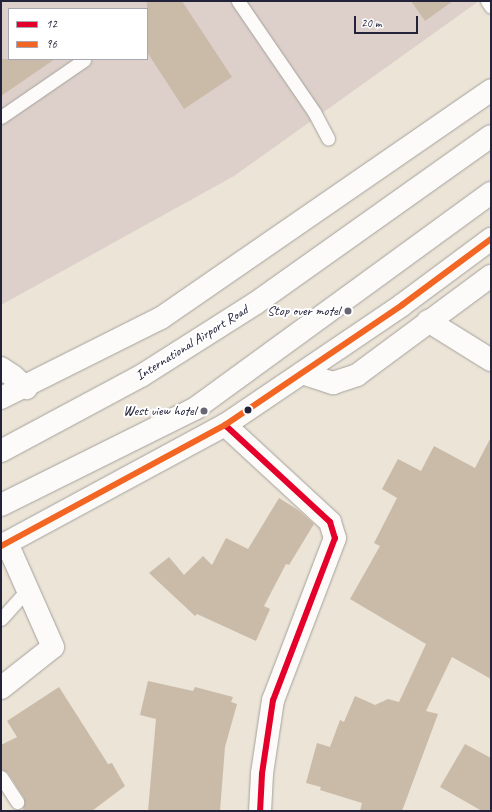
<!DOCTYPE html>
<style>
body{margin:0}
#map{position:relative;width:492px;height:812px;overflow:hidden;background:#ebe4d7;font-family:Caveat,sans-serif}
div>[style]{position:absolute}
.industrial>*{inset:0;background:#ddd0ca}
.building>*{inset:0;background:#cabba9}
.roads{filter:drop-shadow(0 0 1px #a5a19c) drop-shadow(0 0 1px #a5a19c)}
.service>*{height:13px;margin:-6.5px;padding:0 6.5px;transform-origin:6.5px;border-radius:6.5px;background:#fcfbf9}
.minor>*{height:22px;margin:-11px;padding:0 11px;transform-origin:11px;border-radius:11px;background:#fcfbf9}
.secondary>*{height:22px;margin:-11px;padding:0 11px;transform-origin:11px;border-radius:11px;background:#fcfbf9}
.motorway>*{height:22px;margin:-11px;padding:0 11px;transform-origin:11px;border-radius:11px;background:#fcfbf9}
.bus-1>*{height:6px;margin:-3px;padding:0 3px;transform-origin:3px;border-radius:3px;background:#e4002b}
.bus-2>*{height:6px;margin:-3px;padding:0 3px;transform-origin:3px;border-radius:3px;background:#f26522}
.dots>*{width:11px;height:11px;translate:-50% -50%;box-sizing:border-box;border:2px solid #fff;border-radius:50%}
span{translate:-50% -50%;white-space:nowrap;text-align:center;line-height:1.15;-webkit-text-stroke:4px #fff;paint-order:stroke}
.poi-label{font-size:14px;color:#22223b}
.right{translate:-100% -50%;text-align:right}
.street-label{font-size:14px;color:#22223b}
.frame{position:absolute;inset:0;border:2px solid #22223b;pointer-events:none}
.legend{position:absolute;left:8px;top:8px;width:140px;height:52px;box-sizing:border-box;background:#fff;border:1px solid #a7a7b1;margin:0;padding:5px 7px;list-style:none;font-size:12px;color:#22223b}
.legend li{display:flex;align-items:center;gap:8px;height:20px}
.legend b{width:20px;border:1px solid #a7a7b1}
.scale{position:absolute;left:354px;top:16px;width:64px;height:18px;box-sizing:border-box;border:2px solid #22223b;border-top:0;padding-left:5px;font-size:12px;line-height:14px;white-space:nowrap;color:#22223b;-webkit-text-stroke:3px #fff;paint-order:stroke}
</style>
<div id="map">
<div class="industrial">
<i style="clip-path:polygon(evenodd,1px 1px,479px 1px,234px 176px,1px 305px,1px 1px,9px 9px,147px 9px,147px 59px,9px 59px,9px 9px)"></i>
</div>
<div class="building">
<i style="clip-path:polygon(147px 1px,182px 1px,232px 77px,184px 109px,147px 52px)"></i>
<i style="clip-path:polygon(411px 1px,453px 1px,425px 21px)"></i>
<i style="clip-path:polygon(1px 59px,55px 59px,1px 96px)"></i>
<i style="clip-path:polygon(491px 437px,491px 679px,452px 657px,426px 711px,438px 714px,402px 811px,360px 811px,362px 803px,320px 790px,321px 787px,306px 783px,317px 743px,330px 747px,340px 720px,344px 722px,355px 696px,375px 705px,388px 699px,399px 702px,426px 644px,350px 599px,380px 546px,374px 543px,397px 498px,382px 489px,398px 459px,421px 471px,434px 446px,475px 468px)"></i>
<i style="clip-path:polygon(279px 498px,298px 510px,314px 524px,289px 565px,286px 564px,264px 606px,270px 609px,256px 641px,197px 614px,195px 616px,149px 573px,169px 557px,184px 575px,203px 556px,212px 565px,226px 538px,248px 549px)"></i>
<i style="clip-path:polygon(148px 681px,193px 691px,195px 687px,233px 697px,231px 702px,237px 704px,225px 747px,220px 811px,148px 811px,156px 719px,140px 715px)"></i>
<i style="clip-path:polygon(59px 687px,108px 764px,112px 763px,125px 786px,92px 811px,23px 811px,24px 798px,8px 773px,1px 769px,1px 745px,17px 737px,7px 721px)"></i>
<i style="clip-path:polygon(465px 744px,491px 758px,491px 811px,482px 811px,440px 787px)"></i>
</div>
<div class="roads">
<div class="service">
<i style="left:238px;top:1px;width:135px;rotate:55.6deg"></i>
<i style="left:314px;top:112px;width:30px;rotate:62deg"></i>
<i style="left:487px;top:1px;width:7px;rotate:56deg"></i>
<i style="left:1px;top:117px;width:101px;rotate:-34.5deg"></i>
<i style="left:1px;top:619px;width:40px;rotate:-48deg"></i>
<i style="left:1px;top:777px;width:30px;rotate:57deg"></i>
</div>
<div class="minor">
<i style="left:428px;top:321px;width:74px;rotate:31.8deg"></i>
<i style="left:1px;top:368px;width:14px;rotate:34deg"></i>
<i style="left:13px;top:376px;width:18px;rotate:43deg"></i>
<i style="left:302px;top:373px;width:33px;rotate:18deg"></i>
<i style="left:333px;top:383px;width:25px;rotate:-18deg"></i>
<i style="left:357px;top:375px;width:167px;rotate:-36.5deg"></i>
<i style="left:225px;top:425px;width:143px;rotate:42.7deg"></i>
<i style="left:330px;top:522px;width:17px;rotate:73deg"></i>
<i style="left:335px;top:538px;width:173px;rotate:110.9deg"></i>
<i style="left:273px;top:700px;width:75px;rotate:98.5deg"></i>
<i style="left:262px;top:774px;width:37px;rotate:93deg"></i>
<i style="left:1px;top:688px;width:66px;rotate:-38.3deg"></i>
<i style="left:53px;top:647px;width:114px;rotate:-113.9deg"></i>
</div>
<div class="secondary">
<i style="left:1px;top:398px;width:179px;rotate:-26.6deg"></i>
<i style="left:161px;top:318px;width:401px;rotate:-34.6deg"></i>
<i style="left:1px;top:546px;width:255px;rotate:-28.4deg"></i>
<i style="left:225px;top:425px;width:214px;rotate:-34.1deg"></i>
<i style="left:402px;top:305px;width:111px;rotate:-36.6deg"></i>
</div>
<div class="motorway">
<i style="left:1px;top:451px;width:159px;rotate:-28.2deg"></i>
<i style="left:141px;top:376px;width:136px;rotate:-32.4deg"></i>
<i style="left:256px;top:303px;width:288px;rotate:-35.4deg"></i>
<i style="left:1px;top:505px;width:218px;rotate:-26.4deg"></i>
<i style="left:196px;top:408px;width:365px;rotate:-36.1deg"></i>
</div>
</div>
<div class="bus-1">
<i style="left:225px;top:425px;width:143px;rotate:42.7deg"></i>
<i style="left:330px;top:522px;width:17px;rotate:73deg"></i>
<i style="left:335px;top:538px;width:173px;rotate:110.9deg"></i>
<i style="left:273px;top:700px;width:75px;rotate:98.5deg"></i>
<i style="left:262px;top:774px;width:37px;rotate:93deg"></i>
</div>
<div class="bus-2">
<i style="left:1px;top:546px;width:255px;rotate:-28.4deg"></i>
<i style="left:225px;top:425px;width:214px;rotate:-34.1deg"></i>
<i style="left:402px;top:305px;width:111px;rotate:-36.6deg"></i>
</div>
<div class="dots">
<i style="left:348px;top:311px;background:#686672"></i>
<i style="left:248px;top:410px;background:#22223b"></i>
<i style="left:204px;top:411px;background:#686672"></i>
</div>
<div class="poi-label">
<span class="right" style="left:340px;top:311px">Stop over motel</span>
<span class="right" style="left:196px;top:411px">West view hotel</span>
</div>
<div class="street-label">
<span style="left:192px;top:343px;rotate:-32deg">International Airport Road</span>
</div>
<div class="frame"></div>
<ul class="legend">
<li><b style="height:5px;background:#e4002b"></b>12</li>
<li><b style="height:5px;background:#f26522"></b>96</li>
</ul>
<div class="scale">20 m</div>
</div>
